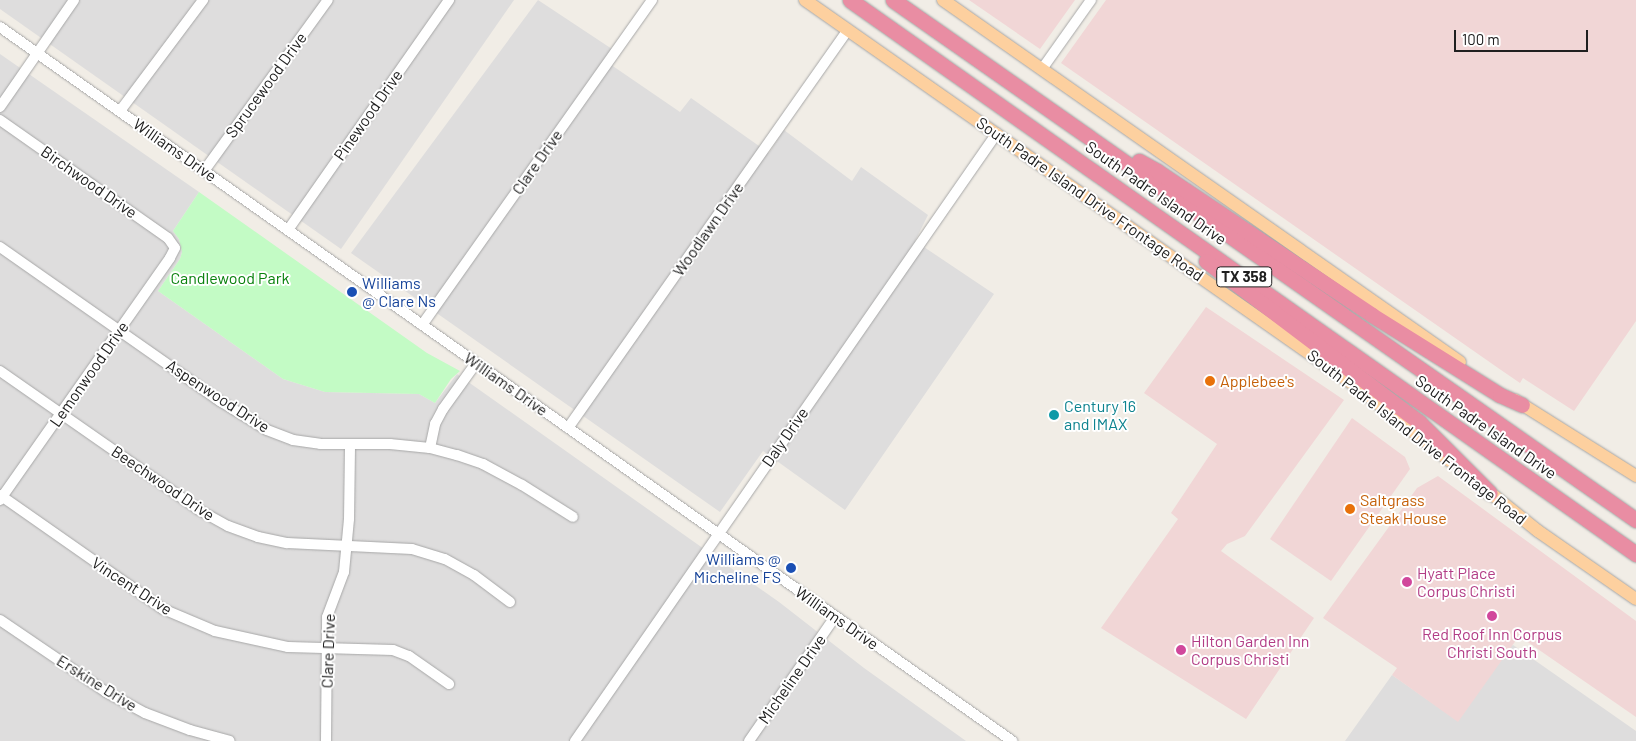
<!DOCTYPE html>
<style>
body{margin:0}
#map{position:relative;width:1636px;height:741px;overflow:hidden;background:#f1ede6;font-family:Barlow,sans-serif}
div>[style]{position:absolute}
.residential>*{inset:0;background:#dedddd}
.commercial>*{inset:0;background:#f1d6d6}
.park>*{inset:0;background:#c3fbc5}
.roads{filter:drop-shadow(0 0 1px #a7a7a7) drop-shadow(0 0 1px #a7a7a7)}
.minor>*{height:10px;margin:-5px;padding:0 5px;transform-origin:5px;border-radius:5px;background:#fff}
.major>*{height:12px;margin:-6px;padding:0 6px;transform-origin:6px;border-radius:6px;background:#fdd09f}
.highway>*{height:15px;margin:-7.5px;padding:0 7.5px;transform-origin:7.5px;border-radius:7.5px;background:#e98da3}
.dots>*{width:14px;height:14px;translate:-50% -50%;box-sizing:border-box;border:2px solid #fff;border-radius:50%}
span{translate:-50% -50%;white-space:nowrap;text-align:center;line-height:1.15;-webkit-text-stroke:4px #fff;paint-order:stroke}
.shield-label span{padding:1px 4px;background:#fff;border:1px solid;border-radius:4px;-webkit-text-stroke-width:0}
.shield-label{font-size:15px;color:#202020;font-weight:700}
.street-label{font-size:16px;color:#202020}
.park-label{font-size:16px;color:#0a820e}
.transit-label{font-size:16px;color:#164399}
.left{translate:0 -50%;text-align:left}
.right{translate:-100% -50%;text-align:right}
.food-label{font-size:16px;color:#c56008}
.culture-label{font-size:16px;color:#0d838f}
.hotel-label{font-size:16px;color:#b23c85}
.scale{position:absolute;left:1454px;top:30px;width:134px;height:22px;box-sizing:border-box;border:2px solid #202020;border-top:0;padding-left:6px;font-size:15px;line-height:18px;white-space:nowrap;color:#202020;-webkit-text-stroke:4px #fff;paint-order:stroke}
</style>
<div id="map">
<div class="residential">
<i style="clip-path:polygon(0 0,514px 0,341px 249px,0 9px)"></i>
<i style="clip-path:polygon(538px 0,612px 49px,604px 60px,680px 112px,691px 98px,769px 153px,784px 130px,852px 181px,861px 167px,928px 215px,915px 241px,994px 294px,845px 510px,763px 451px,720px 512px,351px 253px)"></i>
<i style="clip-path:polygon(0 54px,199px 192px,173px 231px,179px 239px,182px 252px,180px 259px,158px 291px,283px 379px,325px 392px,419px 394px,435px 403px,457px 374px,779px 602px,864px 668px,966px 741px,0 741px)"></i>
<i style="clip-path:polygon(1513px 645px,1636px 731px,1636px 741px,1345px 741px,1392px 675px,1458px 721px,1508px 648px)"></i>
</div>
<div class="commercial">
<i style="clip-path:polygon(969px 0,1075px 0,1040px 49px)"></i>
<i style="clip-path:polygon(1106px 0,1636px 0,1636px 321px,1574px 411px,1523px 378px,1520px 383px,1501px 370px,1061px 63px)"></i>
<i style="clip-path:polygon(1206px 307px,1344px 400px,1245px 536px,1227px 544px,1221px 551px,1314px 618px,1246px 719px,1101px 628px,1178px 519px,1171px 513px,1217px 444px,1144px 393px)"></i>
<i style="clip-path:polygon(1352px 418px,1405px 457px,1410px 469px,1331px 581px,1270px 539px)"></i>
<i style="clip-path:polygon(1438px 476px,1636px 621px,1636px 717px,1519px 636px,1458px 722px,1392px 675px,1397px 668px,1323px 618px,1417px 488px)"></i>
</div>
<div class="park">
<i style="clip-path:polygon(199px 192px,427px 353px,460px 371px,451px 379px,435px 403px,419px 394px,325px 392px,283px 379px,158px 291px,180px 259px,182px 252px,179px 239px,173px 231px)"></i>
</div>
<div class="roads">
<div class="minor">
<i style="left:0;top:27px;width:1239px;rotate:35.2deg"></i>
<i style="left:1042px;top:69px;width:85px;rotate:-54.6deg"></i>
<i style="left:0;top:107px;width:130px;rotate:-55.3deg"></i>
<i style="left:120px;top:111px;width:139px;rotate:-53.2deg"></i>
<i style="left:0;top:120px;width:205px;rotate:35.1deg"></i>
<i style="left:168px;top:238px;width:12px;rotate:55deg"></i>
<i style="left:175px;top:248px;width:11px;rotate:117deg"></i>
<i style="left:170px;top:258px;width:296px;rotate:125.1deg"></i>
<i style="left:204px;top:171px;width:211px;rotate:-54.1deg"></i>
<i style="left:288px;top:230px;width:281px;rotate:-55deg"></i>
<i style="left:0;top:247px;width:269px;rotate:35deg"></i>
<i style="left:220px;top:401px;width:55px;rotate:31.7deg"></i>
<i style="left:267px;top:430px;width:28px;rotate:21deg"></i>
<i style="left:293px;top:440px;width:27px;rotate:8deg"></i>
<i style="left:320px;top:444px;width:70px"></i>
<i style="left:390px;top:444px;width:40px;rotate:5.7deg"></i>
<i style="left:430px;top:448px;width:28px;rotate:15deg"></i>
<i style="left:457px;top:455px;width:28px;rotate:19deg"></i>
<i style="left:483px;top:464px;width:44px;rotate:28.3deg"></i>
<i style="left:522px;top:485px;width:60px;rotate:32.1deg"></i>
<i style="left:422px;top:325px;width:398px;rotate:-54.7deg"></i>
<i style="left:0;top:371px;width:243px;rotate:34.9deg"></i>
<i style="left:199px;top:510px;width:33px;rotate:29deg"></i>
<i style="left:228px;top:526px;width:32px;rotate:20deg"></i>
<i style="left:258px;top:537px;width:30px;rotate:12deg"></i>
<i style="left:287px;top:543px;width:125px;rotate:2.7deg"></i>
<i style="left:412px;top:549px;width:34px;rotate:17deg"></i>
<i style="left:445px;top:559px;width:33px;rotate:29deg"></i>
<i style="left:474px;top:575px;width:45px;rotate:36.9deg"></i>
<i style="left:568px;top:428px;width:487px;rotate:-54.9deg"></i>
<i style="left:430px;top:448px;width:25px;rotate:-78deg"></i>
<i style="left:435px;top:424px;width:17px;rotate:-62deg"></i>
<i style="left:443px;top:409px;width:57px;rotate:-54.3deg"></i>
<i style="left:0;top:495px;width:199px;rotate:35deg"></i>
<i style="left:163px;top:609px;width:56px;rotate:22.9deg"></i>
<i style="left:215px;top:631px;width:75px;rotate:12.4deg"></i>
<i style="left:288px;top:647px;width:105px;rotate:1.6deg"></i>
<i style="left:393px;top:650px;width:17px;rotate:21deg"></i>
<i style="left:409px;top:656px;width:49px;rotate:35deg"></i>
<i style="left:0;top:620px;width:128px;rotate:34.2deg"></i>
<i style="left:106px;top:692px;width:44px;rotate:28.3deg"></i>
<i style="left:145px;top:713px;width:48px;rotate:20.7deg"></i>
<i style="left:190px;top:730px;width:41px;rotate:15.4deg"></i>
<i style="left:326px;top:741px;width:124px;rotate:-89.5deg"></i>
<i style="left:327px;top:617px;width:48px;rotate:-69.3deg"></i>
<i style="left:344px;top:572px;width:53px;rotate:-84.6deg"></i>
<i style="left:349px;top:519px;width:75px;rotate:-89.2deg"></i>
<i style="left:575px;top:741px;width:740px;rotate:-55.24deg"></i>
<i style="left:749px;top:741px;width:151px;rotate:-55.3deg"></i>
</div>
<div class="major">
<i style="left:805px;top:0;width:678px;rotate:35.03deg"></i>
<i style="left:1360px;top:389px;width:115px;rotate:38.7deg"></i>
<i style="left:943px;top:0;width:631px;rotate:35deg"></i>
<i style="left:1515px;top:400px;width:143px;rotate:32.1deg"></i>
<i style="left:1483px;top:487px;width:70px;rotate:38.7deg"></i>
<i style="left:1538px;top:531px;width:119px;rotate:34.8deg"></i>
</div>
<div class="highway">
<i style="left:850px;top:0;width:962px;rotate:35.18deg"></i>
<i style="left:893px;top:0;width:907px;rotate:34.99deg"></i>
<i style="left:1139px;top:161px;width:21px;rotate:29deg"></i>
<i style="left:1157px;top:171px;width:259px;rotate:33.8deg"></i>
<i style="left:1372px;top:315px;width:151px;rotate:32deg"></i>
<i style="left:1500px;top:395px;width:24px;rotate:24deg"></i>
<i style="left:1206px;top:261px;width:267px;rotate:37.1deg"></i>
<i style="left:1419px;top:422px;width:100px;rotate:45deg"></i>
</div>
</div>
<div class="dots">
<i style="left:352px;top:292px;background:#1a4fb4"></i>
<i style="left:1210px;top:381px;background:#e8710a"></i>
<i style="left:1054px;top:415px;background:#0f9aa8"></i>
<i style="left:1350px;top:509px;background:#e8710a"></i>
<i style="left:791px;top:568px;background:#1a4fb4"></i>
<i style="left:1407px;top:582px;background:#d1479c"></i>
<i style="left:1492px;top:616px;background:#d1479c"></i>
<i style="left:1181px;top:650px;background:#d1479c"></i>
</div>
<div class="shield-label">
<span style="left:1244px;top:277px">TX 358</span>
</div>
<div class="street-label">
<span style="left:266px;top:85px;rotate:-54deg">Sprucewood Drive</span>
<span style="left:368px;top:115px;rotate:-55deg">Pinewood Drive</span>
<span style="left:175px;top:150px;rotate:35deg">Williams Drive</span>
<span style="left:537px;top:162px;rotate:-55deg">Clare Drive</span>
<span style="left:89px;top:182px;rotate:35deg">Birchwood Drive</span>
<span style="left:1156px;top:193px;rotate:35deg">South Padre Island Drive</span>
<span style="left:1090px;top:199px;rotate:35deg">South Padre Island Drive Frontage Road</span>
<span style="left:708px;top:229px;rotate:-55deg">Woodlawn Drive</span>
<span style="left:89px;top:374px;rotate:-55deg">Lemonwood Drive</span>
<span style="left:506px;top:384px;rotate:35deg">Williams Drive</span>
<span style="left:218px;top:396px;rotate:33deg">Aspenwood Drive</span>
<span style="left:1486px;top:427px;rotate:35deg">South Padre Island Drive</span>
<span style="left:785px;top:437px;rotate:-55deg">Daly Drive</span>
<span style="left:1417px;top:437px;rotate:38deg">South Padre Island Drive Frontage Road</span>
<span style="left:163px;top:483px;rotate:34deg">Beechwood Drive</span>
<span style="left:132px;top:586px;rotate:33deg">Vincent Drive</span>
<span style="left:837px;top:618px;rotate:35deg">Williams Drive</span>
<span style="left:328px;top:651px;rotate:-88deg">Clare Drive</span>
<span style="left:792px;top:679px;rotate:-55deg">Micheline Drive</span>
<span style="left:97px;top:683px;rotate:32deg">Erskine Drive</span>
</div>
<div class="park-label">
<span style="left:230px;top:278px">Candlewood Park</span>
</div>
<div class="transit-label">
<span class="left" style="left:362px;top:292px">Williams<br>@ Clare Ns</span>
<span class="right" style="left:781px;top:568px">Williams @<br>Micheline FS</span>
</div>
<div class="food-label">
<span class="left" style="left:1220px;top:381px">Applebee's</span>
<span class="left" style="left:1360px;top:509px">Saltgrass<br>Steak House</span>
</div>
<div class="culture-label">
<span class="left" style="left:1064px;top:415px">Century 16<br>and IMAX</span>
</div>
<div class="hotel-label">
<span class="left" style="left:1417px;top:582px">Hyatt Place<br>Corpus Christi</span>
<span style="left:1492px;top:643px">Red Roof Inn Corpus<br>Christi South</span>
<span class="left" style="left:1191px;top:650px">Hilton Garden Inn<br>Corpus Christi</span>
</div>
<div class="scale">100 m</div>
</div>
